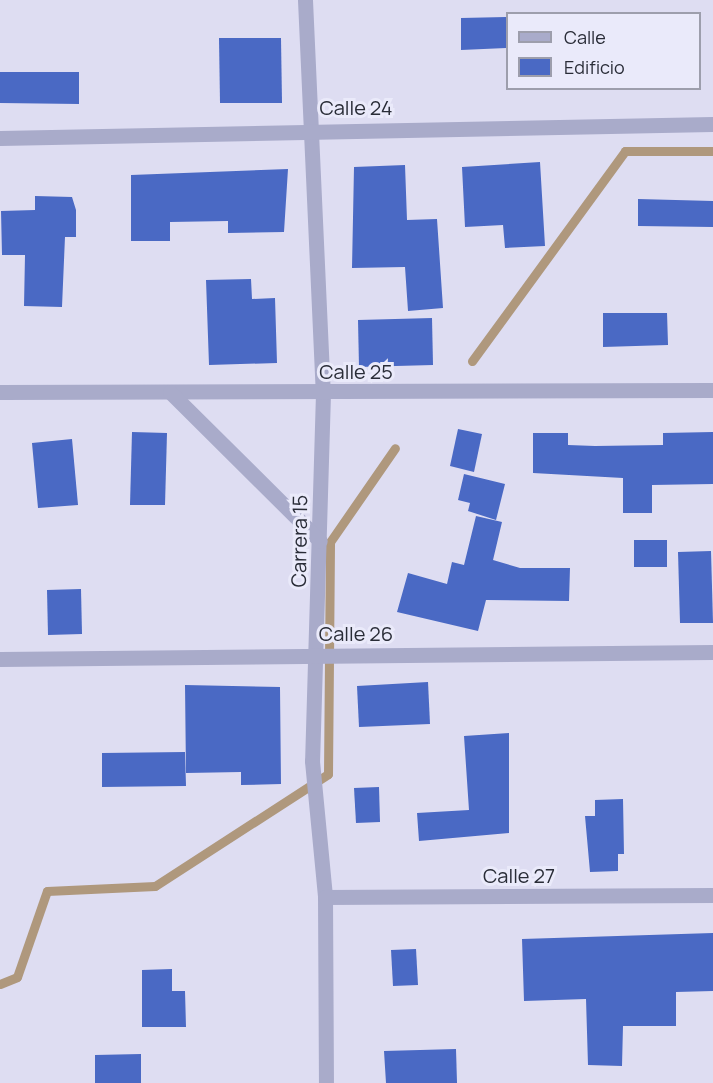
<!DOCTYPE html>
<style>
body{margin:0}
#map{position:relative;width:713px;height:1083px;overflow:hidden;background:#deddf2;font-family:Manrope,sans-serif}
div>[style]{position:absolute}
.stream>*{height:9px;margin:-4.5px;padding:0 4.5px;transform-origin:4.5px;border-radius:4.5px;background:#af987d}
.building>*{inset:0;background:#4a69c4}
.minor>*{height:15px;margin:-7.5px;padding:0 7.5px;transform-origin:7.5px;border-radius:7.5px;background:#a9abca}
span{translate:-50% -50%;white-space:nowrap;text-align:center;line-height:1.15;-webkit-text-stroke:6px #eaeafa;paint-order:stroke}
.street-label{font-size:20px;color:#292c37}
.legend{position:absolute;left:506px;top:12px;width:195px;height:78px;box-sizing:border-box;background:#eaeafa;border:2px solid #9d9eac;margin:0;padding:8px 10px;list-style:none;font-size:18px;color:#292c37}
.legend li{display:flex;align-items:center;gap:12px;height:30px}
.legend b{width:30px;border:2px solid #9d9eac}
</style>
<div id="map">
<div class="stream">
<i style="left:472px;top:361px;width:260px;rotate:-53.9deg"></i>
<i style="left:625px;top:151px;width:88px"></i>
<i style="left:0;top:984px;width:18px;rotate:-22deg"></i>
<i style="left:17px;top:977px;width:91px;rotate:-70.8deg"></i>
<i style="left:47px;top:891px;width:108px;rotate:-2.7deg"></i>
<i style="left:155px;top:886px;width:206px;rotate:-32.9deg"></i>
<i style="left:328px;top:774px;width:232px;rotate:-89.5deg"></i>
<i style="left:330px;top:542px;width:114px;rotate:-55.3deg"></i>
</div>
<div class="building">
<i style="clip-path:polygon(506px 17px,506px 48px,461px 50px,461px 18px)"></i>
<i style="clip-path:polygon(219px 38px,281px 38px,282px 103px,220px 103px)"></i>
<i style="clip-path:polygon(0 72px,79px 72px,79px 104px,0 103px)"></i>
<i style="clip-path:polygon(540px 162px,545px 246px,505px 248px,503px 225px,465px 227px,462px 167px)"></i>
<i style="clip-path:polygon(405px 165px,407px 220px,437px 219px,443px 308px,408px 311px,405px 267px,352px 268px,354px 167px)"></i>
<i style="clip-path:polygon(288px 169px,284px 232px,228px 233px,228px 221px,170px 222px,170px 241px,131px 241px,131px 175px)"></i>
<i style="clip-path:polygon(35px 196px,72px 197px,76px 210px,76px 237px,65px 237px,62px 307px,24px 306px,25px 255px,2px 255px,1px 211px,35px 210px)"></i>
<i style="clip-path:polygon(638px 199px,713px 201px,713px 227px,638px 226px)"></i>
<i style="clip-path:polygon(251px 279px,252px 299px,275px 298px,277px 363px,209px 365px,206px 280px)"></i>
<i style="clip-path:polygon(603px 313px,667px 313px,668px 345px,603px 347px)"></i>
<i style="clip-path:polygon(432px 318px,433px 365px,359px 367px,358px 320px)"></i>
<i style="clip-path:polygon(458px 429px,482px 434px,474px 472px,450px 466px)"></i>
<i style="clip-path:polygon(132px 432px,167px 433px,165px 505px,130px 505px)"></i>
<i style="clip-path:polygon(713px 432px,713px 484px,652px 485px,652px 513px,623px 513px,623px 478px,533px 473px,533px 433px,568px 433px,568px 445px,595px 446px,663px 445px,663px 433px)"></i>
<i style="clip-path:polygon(72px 439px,78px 505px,38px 508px,32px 443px)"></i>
<i style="clip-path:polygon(464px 474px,505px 484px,496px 520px,468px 511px,470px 503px,458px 500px)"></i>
<i style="clip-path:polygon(476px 516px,502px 522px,493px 560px,520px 568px,570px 568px,569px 601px,486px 600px,478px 631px,397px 612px,408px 573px,447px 584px,452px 562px,464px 565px)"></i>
<i style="clip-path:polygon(634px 540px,667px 540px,667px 567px,634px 567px)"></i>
<i style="clip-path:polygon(711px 551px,713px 623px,680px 623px,678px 552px)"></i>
<i style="clip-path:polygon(81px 589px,82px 634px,48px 635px,47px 590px)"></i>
<i style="clip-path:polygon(428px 682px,430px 724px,359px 727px,357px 686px)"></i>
<i style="clip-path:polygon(185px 685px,280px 687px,281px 784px,241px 785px,241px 772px,186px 773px)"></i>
<i style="clip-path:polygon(509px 733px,509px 833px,419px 841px,417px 813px,469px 810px,464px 736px)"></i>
<i style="clip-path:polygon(185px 752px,186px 786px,102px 787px,102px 753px)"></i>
<i style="clip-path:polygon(379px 787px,380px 822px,356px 823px,354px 788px)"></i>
<i style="clip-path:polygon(623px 799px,624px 854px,618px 854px,618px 871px,590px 872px,585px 816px,595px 816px,595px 800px)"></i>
<i style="clip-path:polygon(713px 933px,713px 991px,676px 992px,676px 1026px,623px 1026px,622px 1066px,588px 1065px,586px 999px,524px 1001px,522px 939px)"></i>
<i style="clip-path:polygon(416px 949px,418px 985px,393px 986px,391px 950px)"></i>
<i style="clip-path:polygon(172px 969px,172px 991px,185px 991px,186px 1027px,142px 1027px,142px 970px)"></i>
<i style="clip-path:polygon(456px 1049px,457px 1083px,386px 1083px,384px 1051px)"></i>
<i style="clip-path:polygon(141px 1054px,141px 1083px,95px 1083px,95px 1055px)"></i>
</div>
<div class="minor">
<i style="left:305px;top:0;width:393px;rotate:87.4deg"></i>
<i style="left:323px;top:393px;width:368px;rotate:91.7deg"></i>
<i style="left:312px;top:761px;width:137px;rotate:84.5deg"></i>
<i style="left:325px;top:897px;width:186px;rotate:89.7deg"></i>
<i style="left:0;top:138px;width:713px;rotate:-1.12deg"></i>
<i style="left:0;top:392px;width:713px;rotate:-0.16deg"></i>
<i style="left:170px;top:392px;width:211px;rotate:44.8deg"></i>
<i style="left:0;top:659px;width:713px;rotate:-0.56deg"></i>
<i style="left:325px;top:897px;width:388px;rotate:-0.3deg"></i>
</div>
<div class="street-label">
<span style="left:356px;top:107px">Calle 24</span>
<span style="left:356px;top:371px">Calle 25</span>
<span style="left:299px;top:541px;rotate:-89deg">Carrera 15</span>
<span style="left:356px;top:633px">Calle 26</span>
<span style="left:519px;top:875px">Calle 27</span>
</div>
<ul class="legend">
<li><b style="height:8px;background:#a9abca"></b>Calle</li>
<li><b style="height:16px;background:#4a69c4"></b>Edificio</li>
</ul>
</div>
